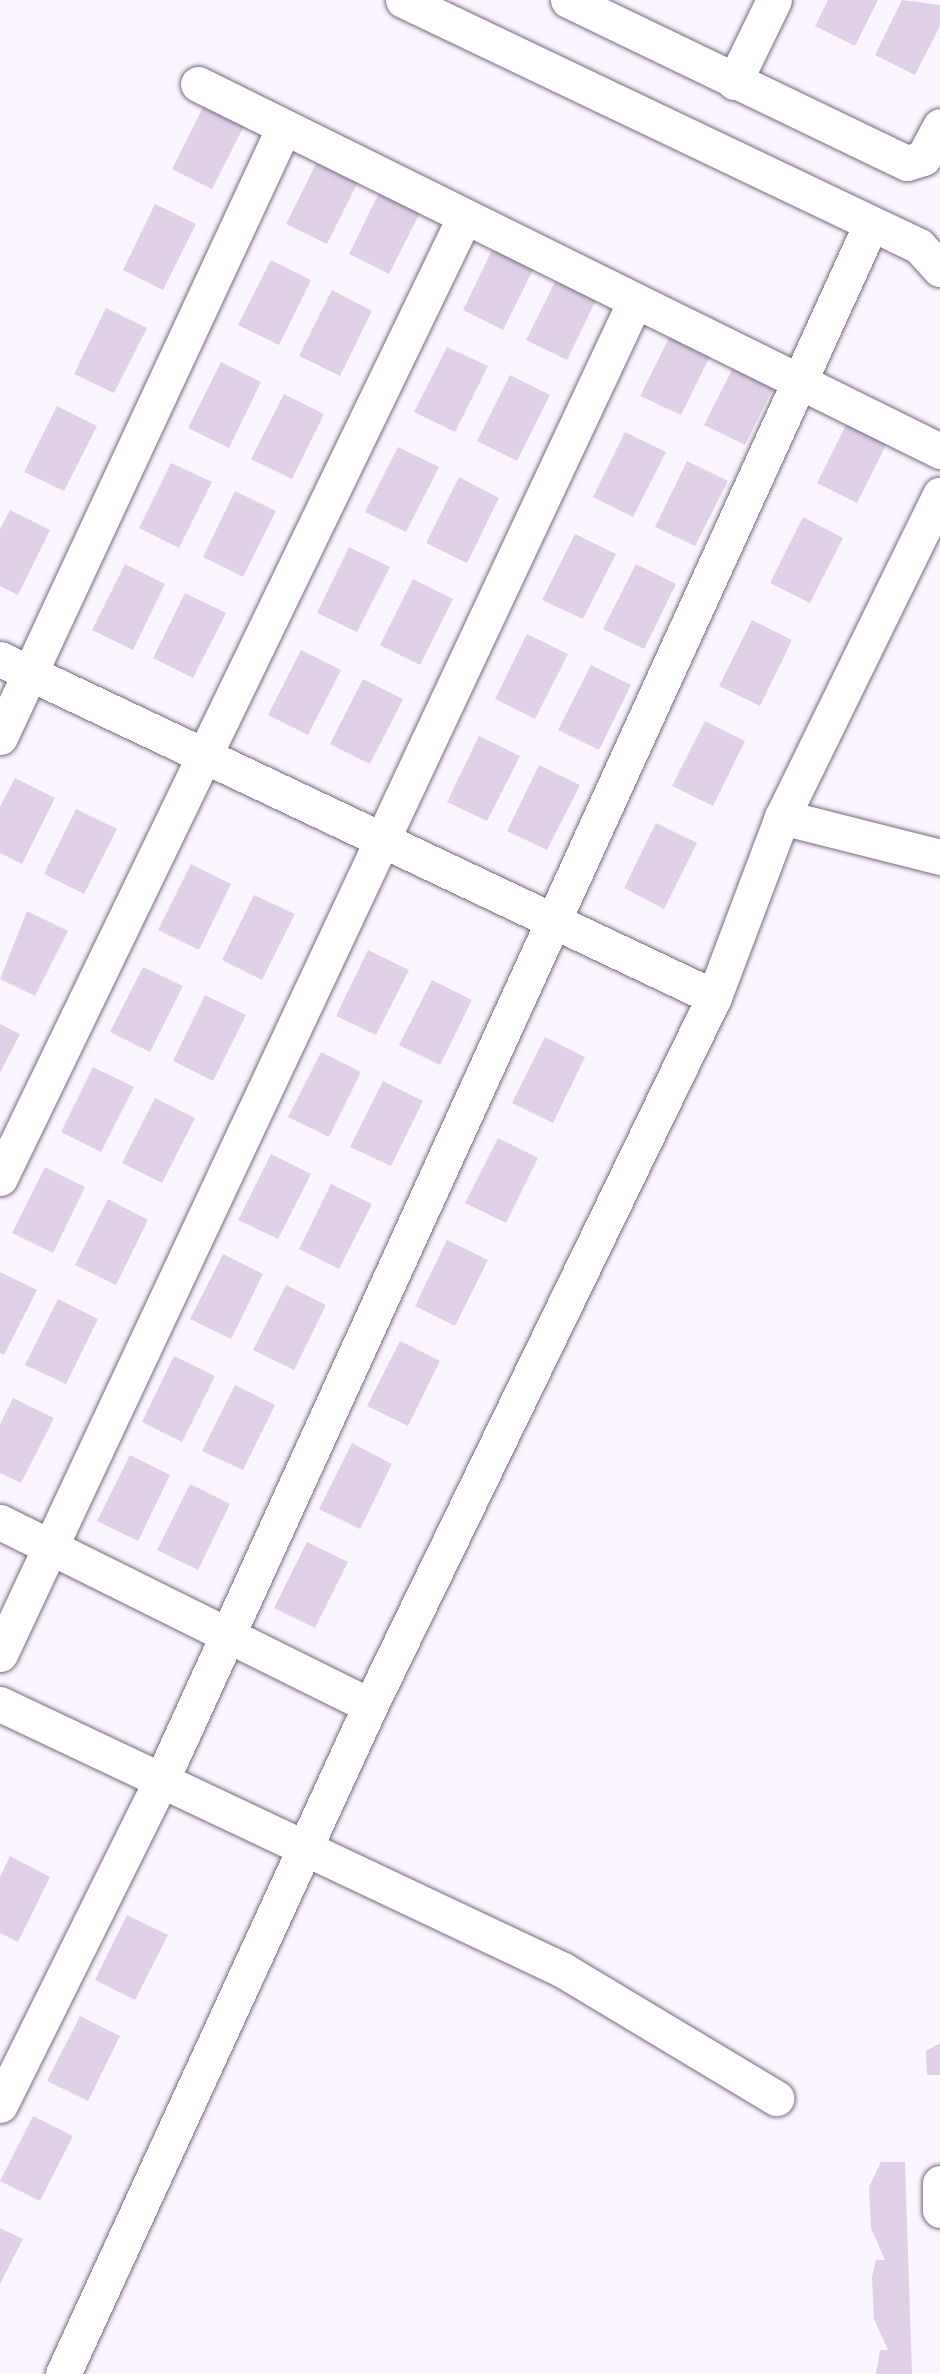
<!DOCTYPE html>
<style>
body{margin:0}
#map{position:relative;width:940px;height:2374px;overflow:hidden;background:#fbf5ff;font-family:Lato,sans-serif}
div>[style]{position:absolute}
.building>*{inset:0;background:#e0d1e9}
.roads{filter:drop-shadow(0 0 2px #76687e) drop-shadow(0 0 2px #76687e)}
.minor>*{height:35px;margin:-17.5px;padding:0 17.5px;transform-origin:17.5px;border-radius:17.5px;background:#fff}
span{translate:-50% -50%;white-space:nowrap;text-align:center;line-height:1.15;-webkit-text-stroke:9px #fbf5ff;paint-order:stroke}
</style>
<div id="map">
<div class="building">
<i style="clip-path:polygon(828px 0,878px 0,855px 46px,815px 26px)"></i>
<i style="clip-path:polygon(902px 0,940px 5px,940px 26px,915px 75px,875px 55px)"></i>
<i style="clip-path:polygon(205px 103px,245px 124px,212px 189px,172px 169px)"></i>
<i style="clip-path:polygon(319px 158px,360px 178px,327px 244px,286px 224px)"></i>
<i style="clip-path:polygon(381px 189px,422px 209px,389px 274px,349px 254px)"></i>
<i style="clip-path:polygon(155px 204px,196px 224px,163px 290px,123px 270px)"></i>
<i style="clip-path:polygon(495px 244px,536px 264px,503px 330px,463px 310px)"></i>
<i style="clip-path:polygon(271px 260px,311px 280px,279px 345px,238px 325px)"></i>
<i style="clip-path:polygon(559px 274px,599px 294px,567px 360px,526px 340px)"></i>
<i style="clip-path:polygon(332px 290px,372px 311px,340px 376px,299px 356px)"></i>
<i style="clip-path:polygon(106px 308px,147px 328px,114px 393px,74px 374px)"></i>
<i style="clip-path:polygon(673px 330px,713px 350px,681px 415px,640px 396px)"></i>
<i style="clip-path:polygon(447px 347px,488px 366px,455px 432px,414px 412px)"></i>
<i style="clip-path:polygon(737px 360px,777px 380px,745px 445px,704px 425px)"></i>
<i style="clip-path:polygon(221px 362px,261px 382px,229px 448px,188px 428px)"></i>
<i style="clip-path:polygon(510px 375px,550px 395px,517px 461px,477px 441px)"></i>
<i style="clip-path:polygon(284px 394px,324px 414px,292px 479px,251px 459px)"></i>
<i style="clip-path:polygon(57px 406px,97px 426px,64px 491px,24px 472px)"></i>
<i style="clip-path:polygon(850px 417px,890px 437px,857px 503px,817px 483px)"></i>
<i style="clip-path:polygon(625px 432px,666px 452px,633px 517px,593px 497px)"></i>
<i style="clip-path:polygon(398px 447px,439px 467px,406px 532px,365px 512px)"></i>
<i style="clip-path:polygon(687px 461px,728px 481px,695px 546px,655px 527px)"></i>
<i style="clip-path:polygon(171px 463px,212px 482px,179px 548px,139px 528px)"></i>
<i style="clip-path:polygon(459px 477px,499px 498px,467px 563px,426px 543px)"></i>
<i style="clip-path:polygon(235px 491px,276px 511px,243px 577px,203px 557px)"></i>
<i style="clip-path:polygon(10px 510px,50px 530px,18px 595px,0 586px,0 529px)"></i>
<i style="clip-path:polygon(803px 517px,843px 538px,810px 603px,770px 583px)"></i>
<i style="clip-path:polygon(575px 534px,616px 554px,583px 619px,542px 600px)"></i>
<i style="clip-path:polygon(349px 547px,390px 567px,357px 632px,317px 613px)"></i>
<i style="clip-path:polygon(125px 564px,165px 584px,133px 650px,92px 630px)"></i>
<i style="clip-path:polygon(636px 564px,676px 584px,644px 649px,603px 629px)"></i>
<i style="clip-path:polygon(413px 579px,453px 599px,420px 665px,380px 645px)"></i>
<i style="clip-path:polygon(185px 593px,226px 613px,193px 678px,153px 658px)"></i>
<i style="clip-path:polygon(752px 620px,792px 640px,760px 706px,719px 686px)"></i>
<i style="clip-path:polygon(527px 634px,568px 654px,535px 719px,495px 699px)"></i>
<i style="clip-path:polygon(301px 650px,341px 670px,308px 735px,268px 715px)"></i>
<i style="clip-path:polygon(591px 665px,631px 685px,599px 750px,558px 730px)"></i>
<i style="clip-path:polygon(363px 679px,403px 699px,370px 764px,330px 744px)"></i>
<i style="clip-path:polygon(705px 721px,745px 741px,713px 806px,672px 786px)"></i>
<i style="clip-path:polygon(479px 736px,520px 756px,487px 821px,447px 802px)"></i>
<i style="clip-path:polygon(539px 765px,580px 785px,547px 850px,507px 831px)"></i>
<i style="clip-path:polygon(15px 778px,55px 798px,22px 864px,0 853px,0 807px)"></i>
<i style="clip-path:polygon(76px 809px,117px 829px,84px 894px,44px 874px)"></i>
<i style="clip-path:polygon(656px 823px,697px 843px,664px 909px,624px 888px)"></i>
<i style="clip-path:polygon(191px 864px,231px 884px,199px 950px,158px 930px)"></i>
<i style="clip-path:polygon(254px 895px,295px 914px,262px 980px,222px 960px)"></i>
<i style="clip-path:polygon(27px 911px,68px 931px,35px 996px,0 979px)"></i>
<i style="clip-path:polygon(368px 950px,409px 970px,376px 1035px,336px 1016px)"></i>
<i style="clip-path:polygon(143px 967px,183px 986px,150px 1052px,110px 1032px)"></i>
<i style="clip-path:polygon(432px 980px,472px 1000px,440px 1065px,399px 1045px)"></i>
<i style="clip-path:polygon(205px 995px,246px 1015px,213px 1081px,173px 1061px)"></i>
<i style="clip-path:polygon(0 1024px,20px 1034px,0 1073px)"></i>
<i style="clip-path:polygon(545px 1037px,585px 1057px,553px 1123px,512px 1103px)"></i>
<i style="clip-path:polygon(321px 1052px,361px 1072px,329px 1137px,288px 1117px)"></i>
<i style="clip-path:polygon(93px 1067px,134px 1087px,101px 1152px,61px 1132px)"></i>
<i style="clip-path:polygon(383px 1081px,423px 1101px,391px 1166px,350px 1147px)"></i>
<i style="clip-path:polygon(155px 1098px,195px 1118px,162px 1183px,122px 1163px)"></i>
<i style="clip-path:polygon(498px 1138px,538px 1158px,506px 1223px,465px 1203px)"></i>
<i style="clip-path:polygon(271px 1154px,311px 1174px,278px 1239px,238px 1220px)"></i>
<i style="clip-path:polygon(45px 1167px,85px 1187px,53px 1253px,12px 1233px)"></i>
<i style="clip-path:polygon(331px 1184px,372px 1204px,339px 1269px,299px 1249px)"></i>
<i style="clip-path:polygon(108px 1199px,148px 1220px,116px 1285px,75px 1265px)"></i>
<i style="clip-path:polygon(447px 1240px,488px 1260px,455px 1326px,415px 1306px)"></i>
<i style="clip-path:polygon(223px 1254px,263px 1274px,231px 1339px,190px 1319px)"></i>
<i style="clip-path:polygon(0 1272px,37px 1290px,4px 1355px,0 1353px)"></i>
<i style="clip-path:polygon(286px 1285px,326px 1305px,294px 1370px,253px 1350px)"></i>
<i style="clip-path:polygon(58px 1299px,98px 1319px,66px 1384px,25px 1365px)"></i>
<i style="clip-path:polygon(400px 1341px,440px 1361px,408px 1426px,367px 1406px)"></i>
<i style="clip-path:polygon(174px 1356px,215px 1376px,182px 1442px,142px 1422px)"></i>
<i style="clip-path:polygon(235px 1385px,275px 1405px,243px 1470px,202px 1451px)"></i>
<i style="clip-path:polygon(13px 1398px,54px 1418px,21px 1483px,0 1473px,0 1424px)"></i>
<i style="clip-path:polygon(352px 1443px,392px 1464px,360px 1529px,319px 1509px)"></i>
<i style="clip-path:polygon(130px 1455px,170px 1475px,138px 1541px,97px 1521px)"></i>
<i style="clip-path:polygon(190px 1484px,230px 1504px,198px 1570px,157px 1550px)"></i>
<i style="clip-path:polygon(307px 1542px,348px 1562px,315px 1628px,274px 1608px)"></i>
<i style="clip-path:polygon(10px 1856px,50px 1877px,18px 1942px,0 1933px,0 1877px)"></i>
<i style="clip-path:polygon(127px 1915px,168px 1935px,135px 2000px,95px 1980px)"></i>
<i style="clip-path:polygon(80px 2016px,120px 2036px,88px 2101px,47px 2081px)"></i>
<i style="clip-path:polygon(940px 2043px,940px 2075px,927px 2075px,926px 2051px)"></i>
<i style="clip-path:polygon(33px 2116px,73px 2136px,40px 2201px,0 2181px)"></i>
<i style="clip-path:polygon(881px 2162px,905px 2162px,912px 2374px,876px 2374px,880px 2350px,888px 2350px,874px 2319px,872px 2277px,876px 2260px,885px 2260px,871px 2228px,869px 2187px)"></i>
<i style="clip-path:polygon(0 2228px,23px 2239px,0 2284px)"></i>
</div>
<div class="roads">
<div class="minor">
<i style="left:403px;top:0;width:572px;rotate:25.49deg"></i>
<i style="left:919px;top:246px;width:31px;rotate:48deg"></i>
<i style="left:568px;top:0;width:376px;rotate:25.7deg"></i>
<i style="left:907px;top:163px;width:17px;rotate:-17deg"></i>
<i style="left:923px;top:158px;width:36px;rotate:-62deg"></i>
<i style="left:734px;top:82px;width:91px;rotate:-64deg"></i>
<i style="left:198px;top:84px;width:828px;rotate:26.32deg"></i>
<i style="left:0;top:659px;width:790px;rotate:25.33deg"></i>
<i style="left:0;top:737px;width:673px;rotate:-65.03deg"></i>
<i style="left:782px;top:817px;width:163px;rotate:14.2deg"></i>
<i style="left:0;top:1178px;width:1068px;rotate:-64.2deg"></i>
<i style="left:0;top:1522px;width:413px;rotate:26.4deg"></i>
<i style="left:0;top:1654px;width:1495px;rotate:-64.86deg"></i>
<i style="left:0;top:1704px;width:623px;rotate:25.29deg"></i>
<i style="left:563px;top:1970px;width:249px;rotate:31deg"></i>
<i style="left:0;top:2105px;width:364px;rotate:-63.6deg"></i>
<i style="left:162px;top:1779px;width:1709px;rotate:-65.49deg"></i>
<i style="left:940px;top:2183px;width:27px;rotate:90deg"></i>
<i style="left:63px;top:2374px;width:735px;rotate:-65.32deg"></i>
<i style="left:370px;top:1706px;width:788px;rotate:-64.12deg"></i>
<i style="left:714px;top:997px;width:192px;rotate:-69.3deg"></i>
<i style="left:782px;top:817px;width:359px;rotate:-63.9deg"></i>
</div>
</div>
</div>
